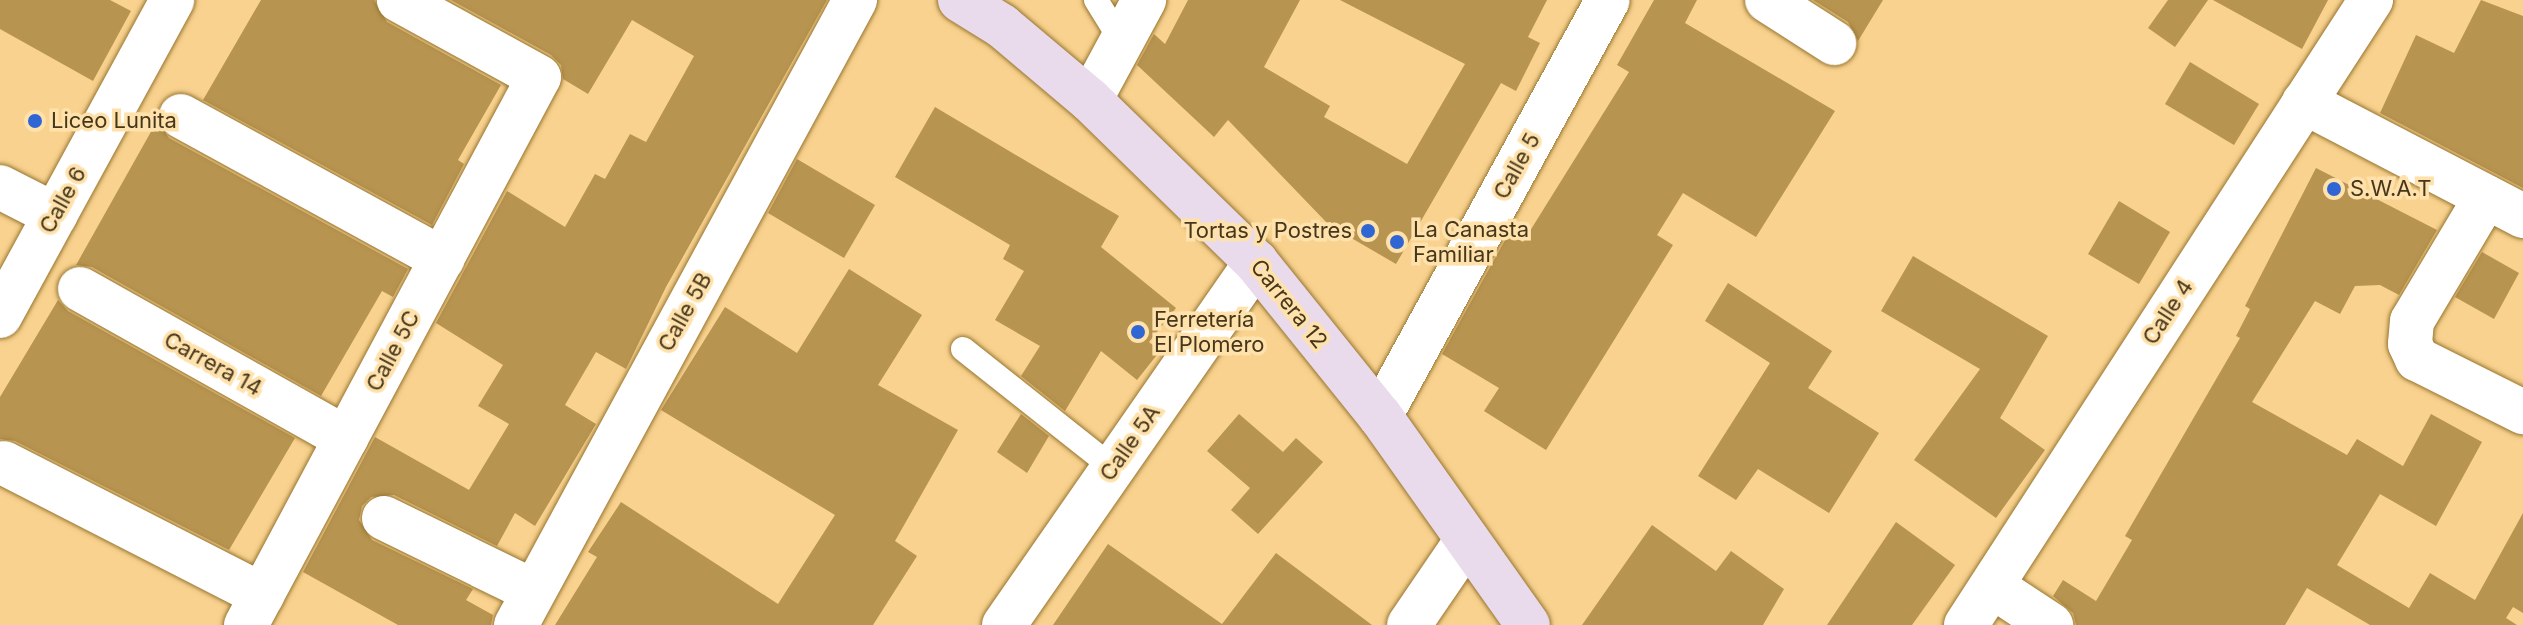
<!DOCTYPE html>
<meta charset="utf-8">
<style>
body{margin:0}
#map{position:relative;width:2523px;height:625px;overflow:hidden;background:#f8d28e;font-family:Inter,sans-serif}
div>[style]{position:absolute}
.building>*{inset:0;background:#b79450}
.roads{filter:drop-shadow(0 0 2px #977530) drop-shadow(0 0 2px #977530)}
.service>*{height:24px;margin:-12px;padding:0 12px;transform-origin:12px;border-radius:12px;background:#fff}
.minor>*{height:44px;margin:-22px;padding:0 22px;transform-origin:22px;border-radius:22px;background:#fff}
.secondary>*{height:44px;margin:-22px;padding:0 22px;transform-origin:22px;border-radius:22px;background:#e9dbec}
.dots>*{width:22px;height:22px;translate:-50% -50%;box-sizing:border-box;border:4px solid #ffe1ab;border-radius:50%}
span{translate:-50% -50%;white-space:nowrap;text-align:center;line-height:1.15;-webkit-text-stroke:7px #ffe1ab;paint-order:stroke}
.poi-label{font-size:22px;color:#46371b}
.left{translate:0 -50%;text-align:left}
.right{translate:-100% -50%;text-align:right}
.street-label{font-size:22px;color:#46371b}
</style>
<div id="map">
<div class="building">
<i style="clip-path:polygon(0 0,110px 0,131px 11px,93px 81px,0 29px)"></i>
<i style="clip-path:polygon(261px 0,374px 0,387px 22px,501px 85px,458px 160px,464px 164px,432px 225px,203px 100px)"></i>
<i style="clip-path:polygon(451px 0,827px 0,666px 287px,626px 369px,596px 352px,565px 405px,596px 424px,535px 526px,515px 513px,497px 546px,394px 495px,371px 497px,362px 506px,359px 520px,372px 540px,473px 589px,466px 600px,493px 615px,491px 625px,398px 625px,303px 572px,375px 437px,469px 490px,509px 424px,478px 406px,503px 365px,436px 323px,507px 191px,565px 227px,595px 174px,605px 179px,630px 134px,646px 142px,694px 56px,632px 20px,588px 94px,563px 79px,561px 65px,551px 55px)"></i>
<i style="clip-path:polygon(1188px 0,1300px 0,1264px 67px,1330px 106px,1324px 117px,1407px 164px,1465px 64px,1340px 0,1547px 0,1528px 37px,1540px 43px,1516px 91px,1501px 83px,1396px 264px,1329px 225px,1228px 120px,1214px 137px,1137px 65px,1154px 34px,1165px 44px)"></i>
<i style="clip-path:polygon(1654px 0,1697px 0,1685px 23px,1835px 111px,1756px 237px,1683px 193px,1657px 235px,1673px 245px,1546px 450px,1484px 411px,1499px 388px,1442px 354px,1509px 233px,1523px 242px,1629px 72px,1617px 65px)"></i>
<i style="clip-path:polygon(1813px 0,1883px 0,1858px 41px,1848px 22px)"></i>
<i style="clip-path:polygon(2168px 0,2208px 0,2175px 47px,2148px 28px)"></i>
<i style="clip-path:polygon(2213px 0,2328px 0,2302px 49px)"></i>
<i style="clip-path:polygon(2481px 0,2523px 16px,2523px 188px,2380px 113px,2416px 35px,2454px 53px)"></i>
<i style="clip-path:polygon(2190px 62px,2259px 104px,2234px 145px,2165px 104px)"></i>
<i style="clip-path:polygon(935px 107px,1119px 216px,1101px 247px,1176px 308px,1149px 342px,1160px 351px,1137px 380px,1101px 351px,1065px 411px,1021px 376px,1040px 346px,995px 320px,1024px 271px,1003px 259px,1010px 245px,895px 177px)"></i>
<i style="clip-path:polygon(157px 121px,169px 138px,408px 269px,393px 297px,382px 291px,321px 396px,92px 267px,76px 265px)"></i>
<i style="clip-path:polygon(797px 159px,875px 205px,844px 258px,768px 213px)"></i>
<i style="clip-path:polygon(2316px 168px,2437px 230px,2399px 295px,2380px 285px,2355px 286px,2340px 314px,2315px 301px,2252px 402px,2347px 455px,2357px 439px,2403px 466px,2431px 414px,2482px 442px,2436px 526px,2380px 494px,2337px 565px,2409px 608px,2430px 573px,2475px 600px,2523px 513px,2523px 613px,2513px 607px,2506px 618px,2517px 625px,2370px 625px,2307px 588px,2285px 625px,2076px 625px,2073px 613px,2053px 596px,2063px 580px,2096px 601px,2132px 540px,2125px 536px,2240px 338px,2236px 336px,2250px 309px,2245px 306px)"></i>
<i style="clip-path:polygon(2119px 201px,2170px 232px,2139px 284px,2088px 254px)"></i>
<i style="clip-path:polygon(2482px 252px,2519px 273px,2494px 319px,2455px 297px)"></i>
<i style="clip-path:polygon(1913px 256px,2048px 336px,2000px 418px,2045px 450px,1996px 518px,1914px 460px,1980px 369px,1881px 311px)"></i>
<i style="clip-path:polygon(849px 269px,922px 315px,878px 385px,958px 430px,895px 541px,917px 556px,873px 625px,555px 625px,597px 557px,588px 552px,621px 502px,778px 604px,835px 515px,661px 410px,725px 307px,797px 353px)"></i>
<i style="clip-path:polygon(1728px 283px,1832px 351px,1808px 388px,1879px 433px,1829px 513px,1758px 469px,1736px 500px,1698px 476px,1770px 363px,1705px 321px)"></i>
<i style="clip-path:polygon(58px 300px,68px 311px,295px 438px,229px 550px,15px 441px,0 439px,0 397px)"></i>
<i style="clip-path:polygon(1021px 414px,1049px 436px,1027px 473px,997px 452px)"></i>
<i style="clip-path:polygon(1239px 414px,1283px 452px,1296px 438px,1323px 462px,1258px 534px,1231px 510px,1250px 488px,1207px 451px)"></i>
<i style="clip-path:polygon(1896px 522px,1955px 565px,1912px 625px,1827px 625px)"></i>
<i style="clip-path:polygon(1652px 525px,1716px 571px,1731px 551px,1784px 589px,1763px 625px,1582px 625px)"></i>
<i style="clip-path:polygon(1108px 544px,1222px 624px,1276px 553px,1372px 625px,1053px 625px)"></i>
</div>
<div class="roads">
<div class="service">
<i style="left:1096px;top:0;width:49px;rotate:58.2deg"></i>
<i style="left:963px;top:349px;width:191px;rotate:38.4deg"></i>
</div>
<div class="minor">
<i style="left:1767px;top:0;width:80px;rotate:32.7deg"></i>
<i style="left:1090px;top:100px;width:114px;rotate:-61.6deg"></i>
<i style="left:2304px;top:102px;width:247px;rotate:27.5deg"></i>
<i style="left:181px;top:116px;width:298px;rotate:28.7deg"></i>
<i style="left:0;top:187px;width:62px;rotate:27deg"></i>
<i style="left:2486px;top:197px;width:144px;rotate:120.8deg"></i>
<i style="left:2412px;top:321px;width:23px;rotate:95deg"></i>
<i style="left:2410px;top:344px;width:17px;rotate:65deg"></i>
<i style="left:2417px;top:359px;width:119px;rotate:26.6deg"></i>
<i style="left:80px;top:289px;width:305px;rotate:29.3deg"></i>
<i style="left:0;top:316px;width:360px;rotate:-61.4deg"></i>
<i style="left:1380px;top:416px;width:474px;rotate:-61.3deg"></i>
<i style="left:4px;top:463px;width:290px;rotate:27.1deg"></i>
<i style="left:384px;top:518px;width:166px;rotate:26.1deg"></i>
<i style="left:1992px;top:586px;width:71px;rotate:33.5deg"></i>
<i style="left:246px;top:625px;width:621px;rotate:-61.87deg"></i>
<i style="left:539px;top:77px;width:160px;rotate:-151.2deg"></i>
<i style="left:516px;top:625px;width:711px;rotate:-61.52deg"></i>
<i style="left:1004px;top:625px;width:442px;rotate:-55.2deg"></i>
<i style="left:1409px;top:625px;width:103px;rotate:-55.7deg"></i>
<i style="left:1966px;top:625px;width:745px;rotate:-57.06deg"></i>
</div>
<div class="secondary">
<i style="left:960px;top:0;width:49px;rotate:31.8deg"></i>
<i style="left:1002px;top:26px;width:115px;rotate:40.1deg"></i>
<i style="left:1090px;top:100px;width:232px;rotate:44.3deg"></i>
<i style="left:1256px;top:262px;width:198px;rotate:51.2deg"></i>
<i style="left:1380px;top:416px;width:256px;rotate:54.7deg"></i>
</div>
</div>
<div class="dots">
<i style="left:35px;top:121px;background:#2f66d4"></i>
<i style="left:2334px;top:189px;background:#2f66d4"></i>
<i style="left:1368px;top:231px;background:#2f66d4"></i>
<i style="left:1397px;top:242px;background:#2f66d4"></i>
<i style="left:1138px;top:332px;background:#2f66d4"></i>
</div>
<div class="poi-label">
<span class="left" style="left:51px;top:121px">Liceo Lunita</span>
<span class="left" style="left:2350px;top:189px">S.W.A.T</span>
<span class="left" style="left:1413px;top:242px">La Canasta<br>Familiar</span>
<span class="right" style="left:1352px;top:231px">Tortas y Postres</span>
<span class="left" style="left:1154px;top:332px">Ferretería<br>El Plomero</span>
</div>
<div class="street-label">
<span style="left:1517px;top:166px;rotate:-61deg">Calle 5</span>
<span style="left:63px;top:200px;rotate:-61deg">Calle 6</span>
<span style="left:1289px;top:304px;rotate:51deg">Carrera 12</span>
<span style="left:685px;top:312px;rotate:-61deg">Calle 5B</span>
<span style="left:2168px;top:312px;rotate:-57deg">Calle 4</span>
<span style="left:393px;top:351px;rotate:-62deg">Calle 5C</span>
<span style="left:213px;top:364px;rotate:29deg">Carrera 14</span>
<span style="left:1130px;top:443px;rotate:-55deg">Calle 5A</span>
</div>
</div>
